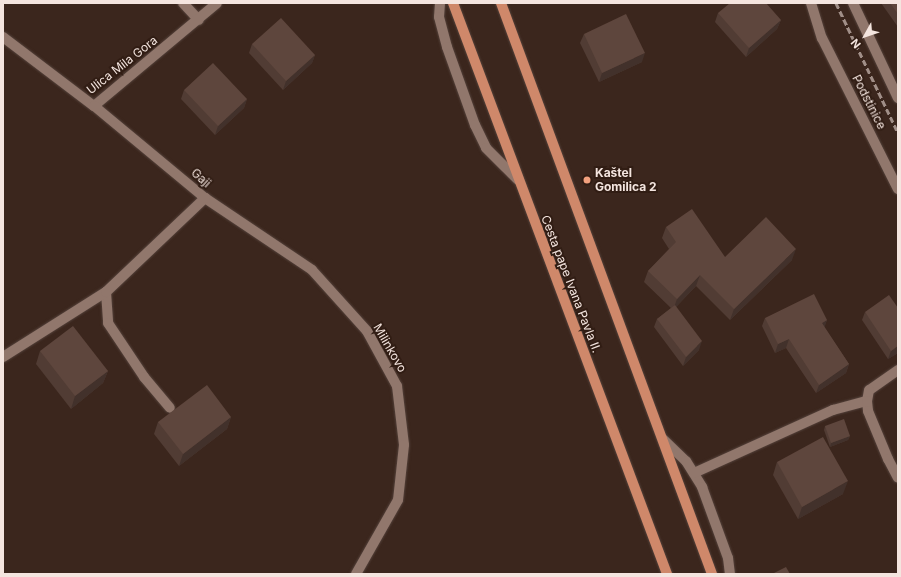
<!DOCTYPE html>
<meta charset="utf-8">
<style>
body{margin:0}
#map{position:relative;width:901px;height:577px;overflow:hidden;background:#3b261d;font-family:Inter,sans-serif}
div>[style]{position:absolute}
.roads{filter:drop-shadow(0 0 1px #54423b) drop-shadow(0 0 1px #54423b)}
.service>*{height:10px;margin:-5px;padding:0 5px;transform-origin:5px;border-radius:5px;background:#91776c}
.minor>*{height:10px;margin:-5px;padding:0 5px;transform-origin:5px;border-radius:5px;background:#91776c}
.primary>*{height:10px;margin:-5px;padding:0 5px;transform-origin:5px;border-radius:5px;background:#cf886a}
.rail>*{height:3px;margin-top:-1.5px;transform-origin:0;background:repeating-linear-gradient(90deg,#a18f88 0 6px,transparent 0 9px)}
.wall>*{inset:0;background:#513c34}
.shaded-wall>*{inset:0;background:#42312b}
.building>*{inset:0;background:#5e463d}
.dots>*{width:11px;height:11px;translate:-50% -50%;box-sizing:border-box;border:2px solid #311d14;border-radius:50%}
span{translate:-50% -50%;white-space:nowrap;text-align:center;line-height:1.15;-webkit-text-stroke:4px #311d14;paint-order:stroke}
.street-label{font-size:12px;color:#f4e5df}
.poi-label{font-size:12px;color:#f4e5df;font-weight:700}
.left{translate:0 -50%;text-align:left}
.frame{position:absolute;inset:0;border:4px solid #f4e5df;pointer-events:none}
.north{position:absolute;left:845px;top:16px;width:40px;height:40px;-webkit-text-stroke:3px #311d14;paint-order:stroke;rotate:230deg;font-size:11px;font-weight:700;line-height:16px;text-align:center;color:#f4e5df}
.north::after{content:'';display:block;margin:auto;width:14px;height:18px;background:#f4e5df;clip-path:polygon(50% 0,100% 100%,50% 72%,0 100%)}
</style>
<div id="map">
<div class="roads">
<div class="service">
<i style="left:440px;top:3px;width:14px;rotate:94deg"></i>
<i style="left:439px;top:17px;width:31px;rotate:75deg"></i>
<i style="left:447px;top:47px;width:83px;rotate:70.3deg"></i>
<i style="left:475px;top:125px;width:25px;rotate:64deg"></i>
<i style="left:486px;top:148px;width:45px;rotate:45deg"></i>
<i style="left:853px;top:3px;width:105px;rotate:64.7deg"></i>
<i style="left:106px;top:292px;width:31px;rotate:86deg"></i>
<i style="left:108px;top:323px;width:65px;rotate:56.3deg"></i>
<i style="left:144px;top:377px;width:40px;rotate:50deg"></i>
<i style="left:663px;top:439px;width:32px;rotate:44deg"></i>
<i style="left:686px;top:461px;width:31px;rotate:58deg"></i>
<i style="left:702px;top:487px;width:76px;rotate:69.9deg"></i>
<i style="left:728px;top:558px;width:16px;rotate:83deg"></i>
<i style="left:694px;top:473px;width:153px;rotate:-24.4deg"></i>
<i style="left:833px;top:410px;width:35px;rotate:-15deg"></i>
</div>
<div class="minor">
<i style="left:183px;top:3px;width:23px;rotate:47deg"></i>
<i style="left:811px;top:3px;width:37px;rotate:73deg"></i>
<i style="left:822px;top:38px;width:169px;rotate:63.3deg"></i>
<i style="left:3px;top:37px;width:114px;rotate:37.2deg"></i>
<i style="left:94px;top:106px;width:160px;rotate:-39.9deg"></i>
<i style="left:205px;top:198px;width:129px;rotate:33.9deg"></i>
<i style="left:312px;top:270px;width:82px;rotate:48deg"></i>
<i style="left:367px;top:331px;width:63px;rotate:61.4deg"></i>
<i style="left:397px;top:386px;width:59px;rotate:83.2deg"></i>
<i style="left:404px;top:445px;width:55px;rotate:96.2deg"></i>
<i style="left:398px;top:500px;width:85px;rotate:119.6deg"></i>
<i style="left:3px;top:357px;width:122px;rotate:-32.3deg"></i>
<i style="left:106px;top:292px;width:137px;rotate:-43.5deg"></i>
<i style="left:205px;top:198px;width:144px;rotate:-140.3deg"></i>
<i style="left:898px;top:370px;width:35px;rotate:145deg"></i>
<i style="left:869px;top:390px;width:11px;rotate:100deg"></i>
<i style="left:867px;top:401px;width:10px;rotate:84deg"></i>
<i style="left:868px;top:411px;width:52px;rotate:67.4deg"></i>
<i style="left:888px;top:459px;width:21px;rotate:62deg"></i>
</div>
<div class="primary">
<i style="left:453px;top:3px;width:610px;rotate:69.45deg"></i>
<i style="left:501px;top:3px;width:609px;rotate:69.72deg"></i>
</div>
</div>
<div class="rail">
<i style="left:836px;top:3px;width:144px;rotate:64.5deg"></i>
</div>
<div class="wall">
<i style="clip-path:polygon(881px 3px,898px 3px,898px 27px)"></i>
<i style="clip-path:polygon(718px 13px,781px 20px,777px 29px,746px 57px,715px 22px)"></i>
<i style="clip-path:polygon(584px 34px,642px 62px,599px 82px,580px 43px)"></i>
<i style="clip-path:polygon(252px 44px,315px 55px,312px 63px,283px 90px,249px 53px)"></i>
<i style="clip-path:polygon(184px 90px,247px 99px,244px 108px,215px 135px,181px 99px)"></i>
<i style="clip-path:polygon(666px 227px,725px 257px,792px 260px,730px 320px,696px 286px,676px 307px,699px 350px,683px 366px,654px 327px,657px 319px,671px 308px,644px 282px,648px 271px,669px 249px,662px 238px)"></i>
<i style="clip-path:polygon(865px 312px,898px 353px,888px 359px,862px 320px)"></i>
<i style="clip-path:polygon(765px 318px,827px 320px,824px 327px,849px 364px,846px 373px,816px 393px,786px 348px,775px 353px,762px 326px)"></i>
<i style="clip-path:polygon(40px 351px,108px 371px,103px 383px,71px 409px,36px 364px)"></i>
<i style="clip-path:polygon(231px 417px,227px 429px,179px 466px,154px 434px,158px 422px)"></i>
<i style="clip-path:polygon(825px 426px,850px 436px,848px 440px,830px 447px,824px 430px)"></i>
<i style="clip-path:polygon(777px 462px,843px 494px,798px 519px,773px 475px)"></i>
</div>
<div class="shaded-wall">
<i style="clip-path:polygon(781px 20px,777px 29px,746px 57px,749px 48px)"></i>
<i style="clip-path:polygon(645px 53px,642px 62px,599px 82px,602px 73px)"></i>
<i style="clip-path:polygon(315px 55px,312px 63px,283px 90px,286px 81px)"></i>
<i style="clip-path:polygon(247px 99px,244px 108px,215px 135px,218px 126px)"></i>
<i style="clip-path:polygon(796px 249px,792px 260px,730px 320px,734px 309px)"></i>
<i style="clip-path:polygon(700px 275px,696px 286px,673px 310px,677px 299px)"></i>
<i style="clip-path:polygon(827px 320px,824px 329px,822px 323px)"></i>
<i style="clip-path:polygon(789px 339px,786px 348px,775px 353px,778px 344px)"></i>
<i style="clip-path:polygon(702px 341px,699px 350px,683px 366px,686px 357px)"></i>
<i style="clip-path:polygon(898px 346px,898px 353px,888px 359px,891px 351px)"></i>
<i style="clip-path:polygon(849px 364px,846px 373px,816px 393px,819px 385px)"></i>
<i style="clip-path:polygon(108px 371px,103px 383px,71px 409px,75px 396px)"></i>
<i style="clip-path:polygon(231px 417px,227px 429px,179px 466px,183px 454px)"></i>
<i style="clip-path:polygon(850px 436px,848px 440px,830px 447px,831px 443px)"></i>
<i style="clip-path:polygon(848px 481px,843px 494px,798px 519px,802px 507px)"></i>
</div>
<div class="building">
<i style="clip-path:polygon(730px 3px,766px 3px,781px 20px,749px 48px,718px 13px)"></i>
<i style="clip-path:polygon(890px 3px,898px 3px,898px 14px)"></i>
<i style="clip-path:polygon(626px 14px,645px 53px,602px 73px,584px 34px)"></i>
<i style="clip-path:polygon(281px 18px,315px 55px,286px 81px,252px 44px)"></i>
<i style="clip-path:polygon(213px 63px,247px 99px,218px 126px,184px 90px)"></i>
<i style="clip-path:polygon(692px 209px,725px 257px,766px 217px,796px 249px,734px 309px,700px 275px,677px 299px,648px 271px,676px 242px,666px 227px)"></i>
<i style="clip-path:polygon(814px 294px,827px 320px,822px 323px,849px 364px,819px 385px,789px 339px,778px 344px,765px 318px)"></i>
<i style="clip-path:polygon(889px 295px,898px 308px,898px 346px,891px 351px,865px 312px)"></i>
<i style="clip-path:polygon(675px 305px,702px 341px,686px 357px,657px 319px)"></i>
<i style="clip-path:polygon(73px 326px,108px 371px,75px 396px,40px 351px)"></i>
<i style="clip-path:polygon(207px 385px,231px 417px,183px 454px,158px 422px)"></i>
<i style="clip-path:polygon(844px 419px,850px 436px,831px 443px,825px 426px)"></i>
<i style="clip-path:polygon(823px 437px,848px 481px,802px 507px,777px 462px)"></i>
<i style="clip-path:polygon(786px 567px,790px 574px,772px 574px)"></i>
</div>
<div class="dots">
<i style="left:587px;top:180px;background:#f2a17e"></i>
</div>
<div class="street-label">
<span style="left:122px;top:65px;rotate:-38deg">Ulica Mila Gora</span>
<span style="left:869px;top:102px;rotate:63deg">Podstinice</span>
<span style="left:201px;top:178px;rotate:42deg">Gaji</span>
<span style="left:571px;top:284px;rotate:69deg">Cesta pape Ivana Pavla II.</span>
<span style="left:390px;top:348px;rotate:60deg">Milinkovo</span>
</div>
<div class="poi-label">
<span class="left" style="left:595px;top:180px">Kaštel<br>Gomilica 2</span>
</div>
<div class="frame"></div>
<div class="north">N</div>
</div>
